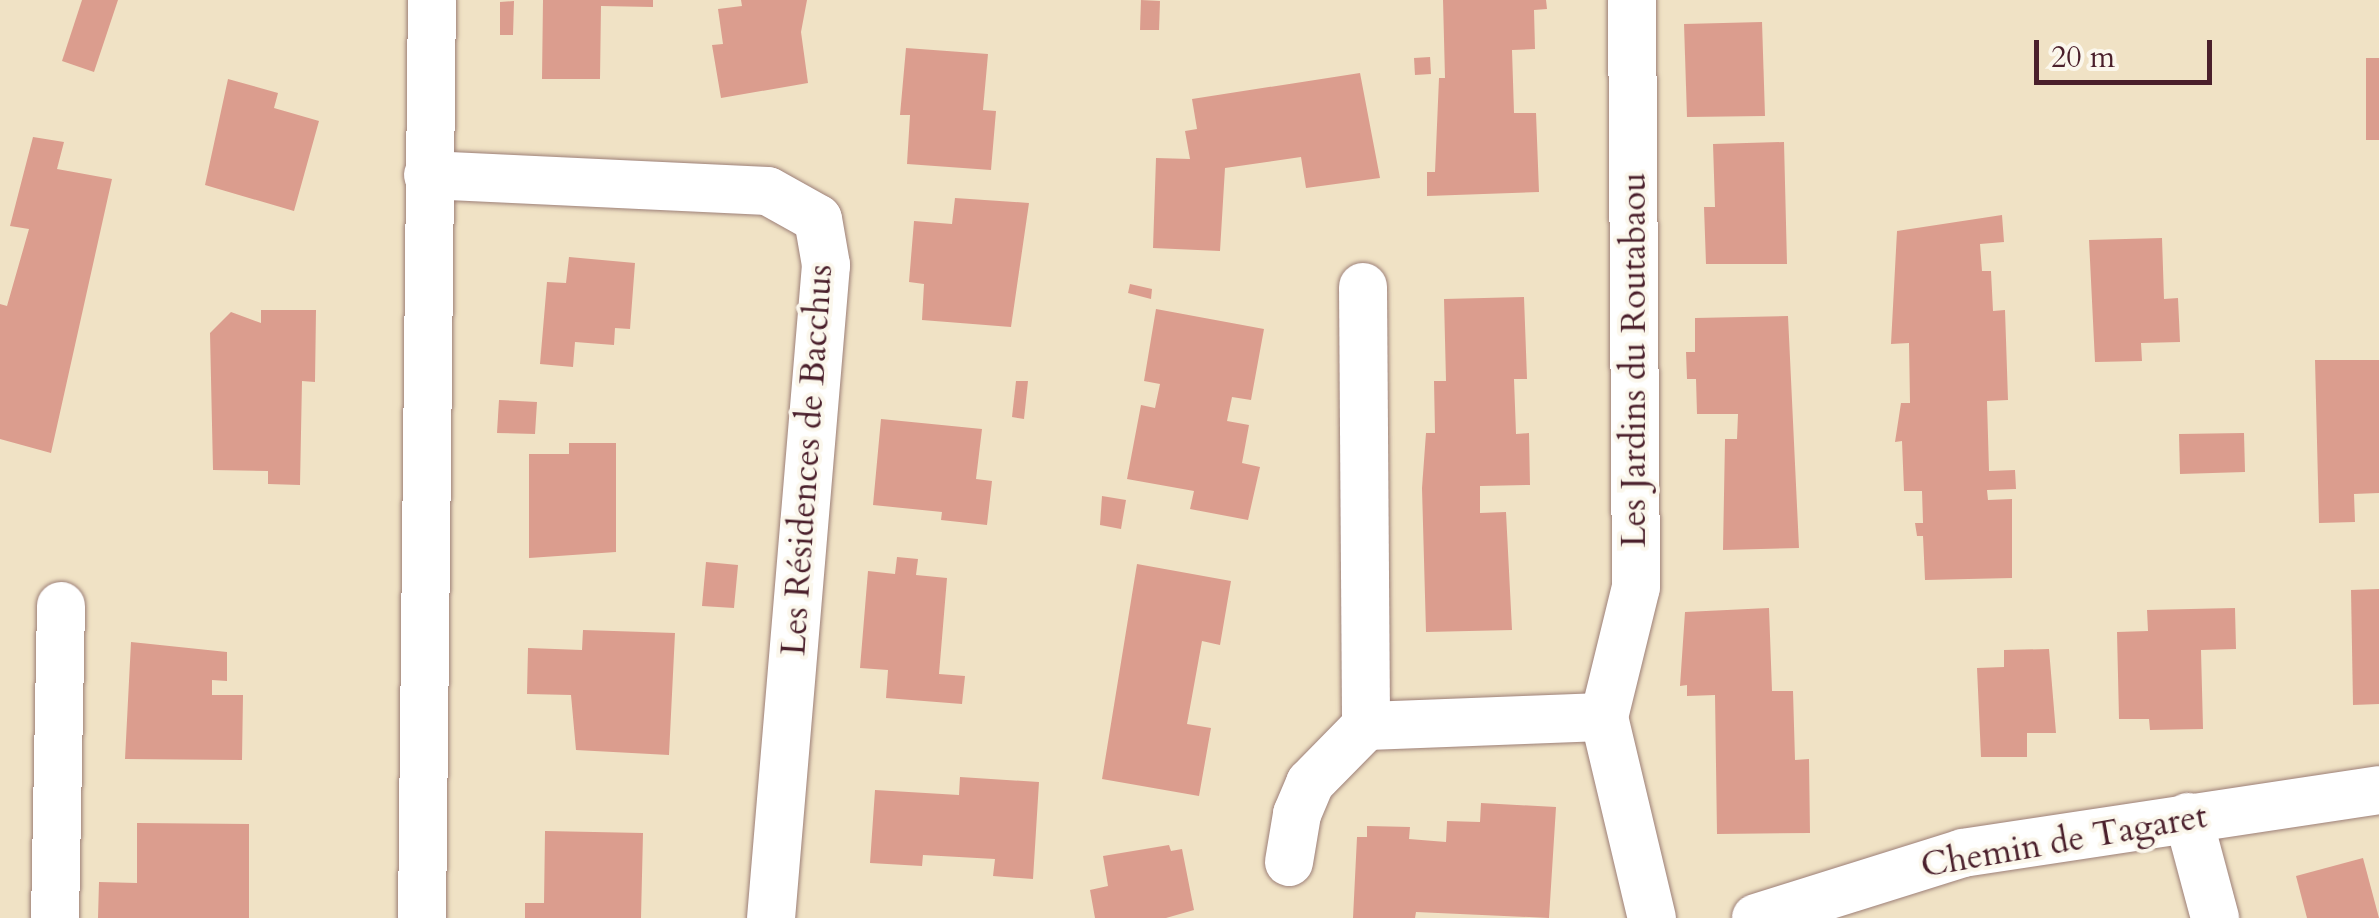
<!DOCTYPE html>
<meta charset="utf-8">
<style>
body{margin:0}
#map{position:relative;width:2379px;height:918px;overflow:hidden;background:#f0e2c5;font-family:Cardo,serif}
div>[style]{position:absolute}
.building>*{inset:0;background:#db9d8e}
.roads{filter:drop-shadow(0 0 2px #9d8078) drop-shadow(0 0 2px #9d8078)}
.street>*{height:48px;margin:-24px;padding:0 24px;transform-origin:24px;border-radius:24px;background:#fff}
span{translate:-50% -50%;white-space:nowrap;text-align:center;line-height:1.15;-webkit-text-stroke:8px #fbf7ec;paint-order:stroke}
.street-label{font-size:35px;color:#4a1f2b}
.scale{position:absolute;left:2034px;top:40px;width:178px;height:45px;box-sizing:border-box;border:5px solid #4a1f2b;border-top:0;padding-left:12px;font-size:30px;line-height:35px;white-space:nowrap;color:#4a1f2b;-webkit-text-stroke:8px #fbf7ec;paint-order:stroke}
</style>
<div id="map">
<div class="building">
<i style="clip-path:polygon(82px 0,118px 0,94px 72px,62px 61px)"></i>
<i style="clip-path:polygon(543px 0,653px 0,653px 7px,601px 6px,600px 79px,542px 79px)"></i>
<i style="clip-path:polygon(741px 0,807px 0,801px 32px,808px 83px,721px 98px,712px 45px,723px 44px,718px 9px,742px 6px)"></i>
<i style="clip-path:polygon(1141px 0,1160px 1px,1159px 30px,1140px 30px)"></i>
<i style="clip-path:polygon(1443px 0,1546px 0,1547px 9px,1534px 10px,1535px 49px,1512px 50px,1514px 113px,1536px 113px,1539px 192px,1427px 196px,1427px 172px,1435px 172px,1439px 78px,1445px 78px)"></i>
<i style="clip-path:polygon(514px 1px,513px 35px,500px 35px,500px 2px)"></i>
<i style="clip-path:polygon(1762px 22px,1765px 116px,1687px 117px,1684px 24px)"></i>
<i style="clip-path:polygon(906px 48px,988px 54px,983px 110px,996px 111px,991px 170px,907px 164px,910px 115px,900px 115px)"></i>
<i style="clip-path:polygon(1430px 57px,1431px 74px,1415px 75px,1414px 58px)"></i>
<i style="clip-path:polygon(2366px 58px,2379px 58px,2379px 140px,2366px 140px)"></i>
<i style="clip-path:polygon(1360px 73px,1380px 178px,1306px 188px,1301px 157px,1225px 168px,1220px 251px,1153px 248px,1156px 158px,1190px 159px,1185px 131px,1197px 129px,1192px 99px)"></i>
<i style="clip-path:polygon(228px 79px,278px 93px,274px 108px,319px 121px,294px 211px,205px 185px)"></i>
<i style="clip-path:polygon(33px 137px,64px 142px,57px 169px,112px 179px,51px 453px,0 439px,0 304px,7px 306px,29px 229px,10px 226px)"></i>
<i style="clip-path:polygon(1784px 142px,1787px 264px,1706px 264px,1704px 207px,1715px 207px,1713px 144px)"></i>
<i style="clip-path:polygon(955px 198px,1029px 203px,1011px 327px,922px 320px,924px 284px,909px 282px,914px 221px,952px 224px)"></i>
<i style="clip-path:polygon(2002px 215px,2004px 242px,1980px 244px,1982px 271px,1991px 271px,1993px 311px,2005px 310px,2008px 400px,1987px 401px,1989px 471px,2015px 470px,2016px 489px,1987px 490px,1988px 500px,2012px 499px,2012px 578px,1925px 580px,1923px 536px,1917px 536px,1915px 523px,1923px 523px,1922px 491px,1904px 491px,1902px 441px,1895px 442px,1901px 403px,1910px 403px,1909px 343px,1891px 344px,1897px 231px)"></i>
<i style="clip-path:polygon(2162px 238px,2164px 299px,2178px 298px,2180px 342px,2141px 343px,2142px 361px,2095px 362px,2089px 240px)"></i>
<i style="clip-path:polygon(569px 257px,635px 263px,630px 329px,615px 328px,614px 345px,575px 342px,573px 367px,540px 364px,547px 282px,566px 283px)"></i>
<i style="clip-path:polygon(1130px 284px,1152px 289px,1151px 299px,1128px 293px)"></i>
<i style="clip-path:polygon(1524px 297px,1527px 379px,1514px 379px,1516px 434px,1529px 433px,1530px 485px,1480px 486px,1480px 513px,1506px 512px,1512px 630px,1426px 632px,1422px 488px,1426px 433px,1435px 433px,1434px 381px,1446px 381px,1444px 299px)"></i>
<i style="clip-path:polygon(1156px 309px,1264px 329px,1251px 400px,1232px 397px,1227px 421px,1249px 425px,1242px 463px,1260px 467px,1248px 520px,1190px 509px,1194px 491px,1127px 479px,1141px 405px,1155px 408px,1160px 384px,1144px 381px)"></i>
<i style="clip-path:polygon(261px 310px,316px 310px,315px 382px,302px 381px,300px 485px,268px 484px,268px 471px,213px 470px,210px 333px,231px 312px,261px 323px)"></i>
<i style="clip-path:polygon(1788px 316px,1799px 548px,1723px 550px,1725px 439px,1737px 439px,1738px 414px,1697px 414px,1696px 379px,1687px 379px,1686px 352px,1695px 352px,1695px 318px)"></i>
<i style="clip-path:polygon(2315px 360px,2379px 360px,2379px 493px,2354px 494px,2355px 522px,2319px 523px)"></i>
<i style="clip-path:polygon(1016px 381px,1028px 381px,1024px 419px,1012px 417px)"></i>
<i style="clip-path:polygon(499px 400px,537px 402px,535px 434px,497px 433px)"></i>
<i style="clip-path:polygon(881px 419px,982px 429px,976px 479px,992px 481px,987px 525px,941px 520px,942px 512px,873px 505px)"></i>
<i style="clip-path:polygon(2244px 433px,2245px 472px,2180px 474px,2179px 434px)"></i>
<i style="clip-path:polygon(569px 443px,616px 443px,616px 552px,529px 558px,529px 454px,569px 454px)"></i>
<i style="clip-path:polygon(1102px 496px,1126px 500px,1121px 529px,1100px 525px)"></i>
<i style="clip-path:polygon(897px 557px,918px 559px,916px 575px,947px 578px,939px 674px,965px 676px,962px 704px,886px 698px,888px 670px,860px 668px,868px 571px,895px 574px)"></i>
<i style="clip-path:polygon(706px 562px,738px 565px,734px 608px,702px 606px)"></i>
<i style="clip-path:polygon(1137px 564px,1231px 581px,1220px 645px,1202px 641px,1187px 724px,1211px 728px,1199px 796px,1102px 779px)"></i>
<i style="clip-path:polygon(2379px 589px,2379px 704px,2353px 705px,2351px 590px)"></i>
<i style="clip-path:polygon(1769px 608px,1772px 691px,1793px 691px,1795px 760px,1809px 759px,1810px 833px,1717px 834px,1715px 695px,1687px 696px,1687px 685px,1680px 686px,1685px 612px)"></i>
<i style="clip-path:polygon(2235px 608px,2236px 649px,2201px 650px,2203px 729px,2150px 730px,2149px 719px,2119px 719px,2117px 632px,2148px 631px,2147px 610px)"></i>
<i style="clip-path:polygon(583px 630px,675px 633px,669px 755px,576px 750px,571px 695px,527px 694px,528px 648px,582px 650px)"></i>
<i style="clip-path:polygon(131px 642px,227px 652px,227px 681px,212px 680px,212px 695px,243px 695px,242px 760px,125px 759px)"></i>
<i style="clip-path:polygon(2049px 649px,2056px 733px,2027px 733px,2027px 757px,1981px 757px,1977px 668px,2004px 667px,2004px 650px)"></i>
<i style="clip-path:polygon(960px 777px,1039px 782px,1033px 879px,993px 876px,995px 859px,923px 855px,922px 866px,870px 863px,875px 790px,959px 795px)"></i>
<i style="clip-path:polygon(1481px 803px,1556px 807px,1549px 918px,1416px 912px,1415px 918px,1353px 918px,1357px 837px,1367px 837px,1367px 826px,1410px 827px,1409px 839px,1446px 842px,1447px 821px,1480px 822px)"></i>
<i style="clip-path:polygon(137px 823px,249px 824px,249px 918px,98px 918px,99px 882px,137px 883px)"></i>
<i style="clip-path:polygon(545px 831px,643px 833px,641px 918px,525px 918px,525px 903px,544px 903px)"></i>
<i style="clip-path:polygon(1169px 845px,1171px 851px,1182px 849px,1194px 910px,1166px 918px,1095px 918px,1090px 890px,1108px 886px,1103px 856px)"></i>
<i style="clip-path:polygon(2363px 858px,2379px 918px,2307px 918px,2296px 876px)"></i>
</div>
<div class="roads">
<div class="street">
<i style="left:1632px;top:0;width:587px;rotate:89.61deg"></i>
<i style="left:1636px;top:587px;width:134px;rotate:103.8deg"></i>
<i style="left:1604px;top:717px;width:207px;rotate:76.6deg"></i>
<i style="left:428px;top:175px;width:340px;rotate:2.7deg"></i>
<i style="left:768px;top:191px;width:57px;rotate:29.2deg"></i>
<i style="left:818px;top:219px;width:47px;rotate:80.1deg"></i>
<i style="left:826px;top:265px;width:655px;rotate:94.81deg"></i>
<i style="left:1363px;top:287px;width:439px;rotate:89.6deg"></i>
<i style="left:1366px;top:726px;width:238px;rotate:-2.2deg"></i>
<i style="left:2188px;top:817px;width:105px;rotate:75deg"></i>
<i style="left:1289px;top:862px;width:49px;rotate:-80.5deg"></i>
<i style="left:1297px;top:814px;width:34px;rotate:-67deg"></i>
<i style="left:1310px;top:783px;width:80px;rotate:-45.5deg"></i>
<i style="left:55px;top:918px;width:312px;rotate:-88.9deg"></i>
<i style="left:422px;top:918px;width:918px;rotate:-89.38deg"></i>
<i style="left:1756px;top:918px;width:217px;rotate:-17.4deg"></i>
<i style="left:1963px;top:853px;width:421px;rotate:-8.6deg"></i>
</div>
</div>
<div class="street-label">
<span style="left:1634px;top:360px;rotate:-90deg">Les Jardins du Routabaou</span>
<span style="left:807px;top:460px;rotate:-86deg">Les Résidences de Bacchus</span>
<span style="left:2064px;top:841px;rotate:-10deg">Chemin de Tagaret</span>
</div>
<div class="scale">20 m</div>
</div>
